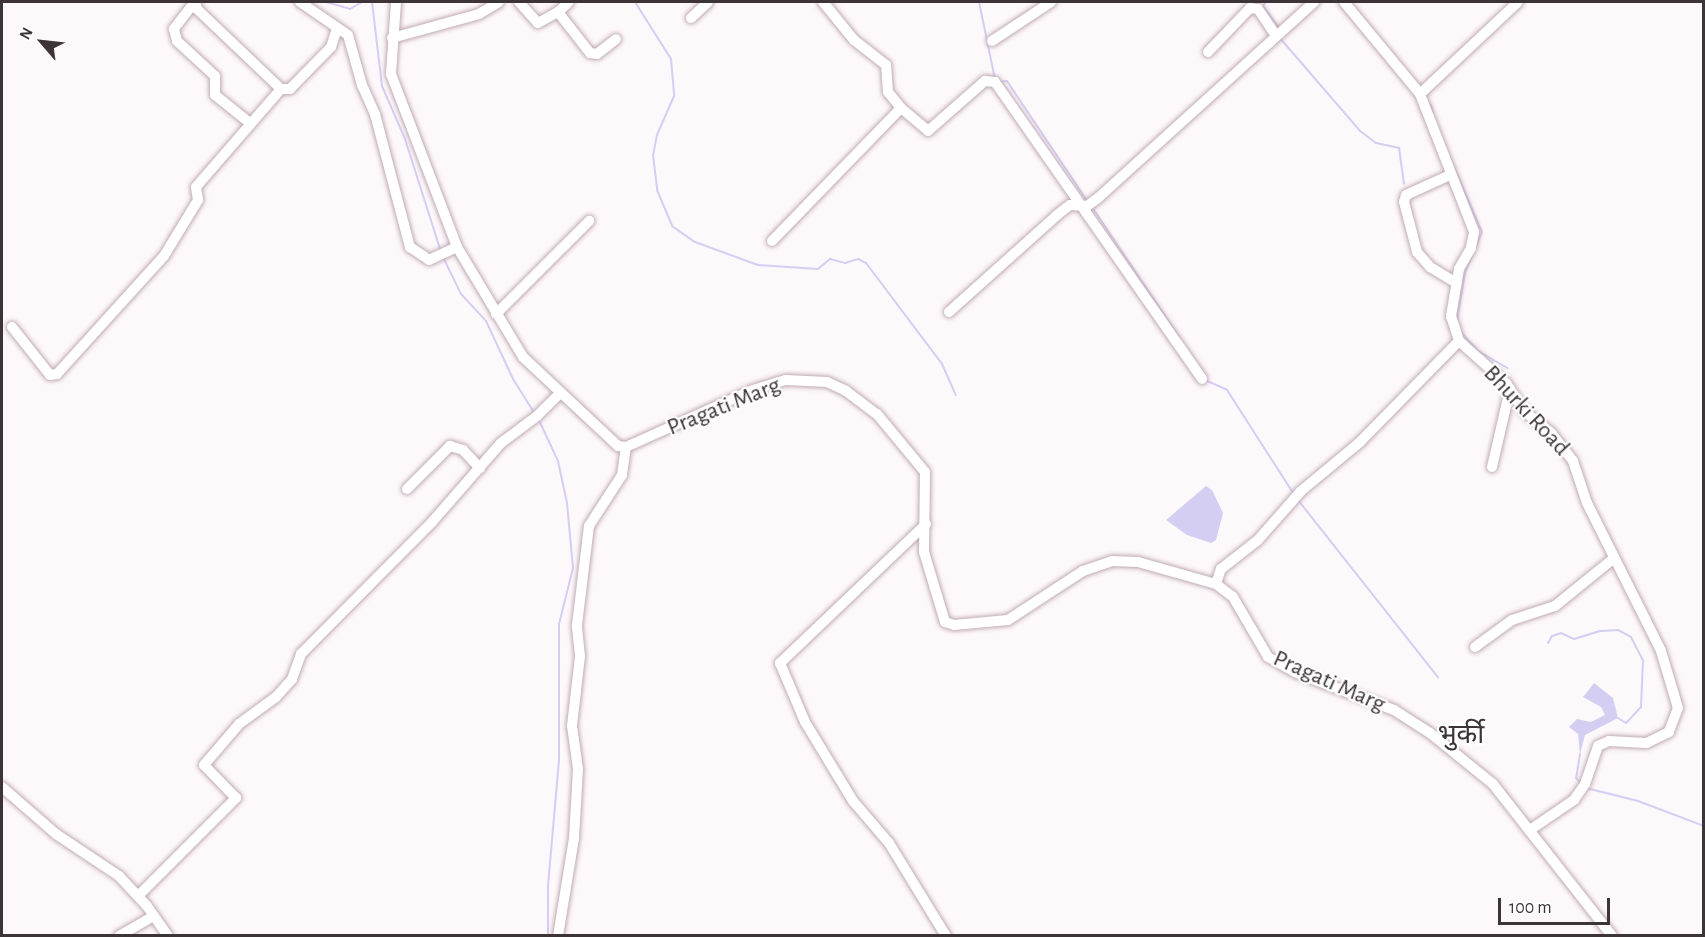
<!DOCTYPE html>
<meta charset="utf-8">
<style>
body{margin:0}
#map{position:relative;width:1705px;height:937px;overflow:hidden;background:#fdf8fa;font-family:"Alegreya Sans","Noto Sans Devanagari",sans-serif}
div>[style]{position:absolute}
.water>*{inset:0;background:#d4cef2}
.stream>*{height:2px;margin:-1px;padding:0 1px;transform-origin:1px;border-radius:1px;background:#d4cef2}
.roads{filter:drop-shadow(0 0 2px #c0abb5) drop-shadow(0 0 2px #c0abb5)}
.minor>*{height:10px;margin:-5px;padding:0 5px;transform-origin:5px;border-radius:5px;background:#fff}
span{translate:-50% -50%;white-space:nowrap;text-align:center;line-height:1.15;-webkit-text-stroke:4.5px #fff;paint-order:stroke}
.street-label{font-size:24px;color:#3d3438}
.quarter-label{font-size:27px;color:#3d3438}
.frame{position:absolute;inset:0;border:3px solid #3d3438;pointer-events:none}
.north{position:absolute;left:12px;top:12px;width:60px;height:60px;-webkit-text-stroke:4px #fff;paint-order:stroke;rotate:298deg;font-size:16px;font-weight:700;line-height:24px;text-align:center;color:#3d3438}
.north::after{content:'';display:block;margin:auto;width:21px;height:27px;background:#3d3438;clip-path:polygon(50% 0,100% 100%,50% 72%,0 100%)}
.scale{position:absolute;left:1498px;top:898px;width:112px;height:27px;box-sizing:border-box;border:3px solid #3d3438;border-top:0;padding-left:8px;font-size:18px;line-height:21px;white-space:nowrap;color:#3d3438;-webkit-text-stroke:4px #fff;paint-order:stroke}
</style>
<div id="map">
<div class="water">
<i style="clip-path:polygon(1206px 486px,1212px 490px,1223px 513px,1216px 540px,1211px 543px,1187px 535px,1166px 520px)"></i>
<i style="clip-path:polygon(1594px 683px,1613px 698px,1618px 718px,1585px 735px,1580px 754px,1578px 734px,1569px 727px,1577px 719px,1591px 722px,1605px 715px,1601px 707px,1583px 697px)"></i>
</div>
<div class="stream">
<i style="left:326px;top:2px;width:25px;rotate:16deg"></i>
<i style="left:350px;top:9px;width:14px;rotate:-30deg"></i>
<i style="left:372px;top:2px;width:85px;rotate:83.2deg"></i>
<i style="left:382px;top:86px;width:58px;rotate:66.5deg"></i>
<i style="left:405px;top:139px;width:119px;rotate:72.3deg"></i>
<i style="left:635px;top:2px;width:67px;rotate:57.7deg"></i>
<i style="left:671px;top:59px;width:37px;rotate:85deg"></i>
<i style="left:674px;top:96px;width:43px;rotate:113.6deg"></i>
<i style="left:657px;top:135px;width:20px;rotate:101deg"></i>
<i style="left:653px;top:155px;width:35px;rotate:83deg"></i>
<i style="left:657px;top:190px;width:39px;rotate:67deg"></i>
<i style="left:672px;top:226px;width:28px;rotate:35deg"></i>
<i style="left:695px;top:242px;width:67px;rotate:20.1deg"></i>
<i style="left:758px;top:265px;width:60px;rotate:3.8deg"></i>
<i style="left:818px;top:269px;width:16px;rotate:-40deg"></i>
<i style="left:830px;top:259px;width:16px;rotate:15deg"></i>
<i style="left:845px;top:263px;width:14px;rotate:-17deg"></i>
<i style="left:858px;top:259px;width:9px;rotate:27deg"></i>
<i style="left:866px;top:263px;width:126px;rotate:53deg"></i>
<i style="left:942px;top:364px;width:34px;rotate:66deg"></i>
<i style="left:979px;top:2px;width:79px;rotate:78.3deg"></i>
<i style="left:1266px;top:2px;width:5px;rotate:127deg"></i>
<i style="left:1263px;top:6px;width:26px;rotate:53deg"></i>
<i style="left:1279px;top:37px;width:124px;rotate:49.2deg"></i>
<i style="left:1360px;top:131px;width:20px;rotate:37deg"></i>
<i style="left:1376px;top:143px;width:24px;rotate:12deg"></i>
<i style="left:1399px;top:148px;width:36px;rotate:82deg"></i>
<i style="left:998px;top:82px;width:9px;rotate:-6deg"></i>
<i style="left:1007px;top:81px;width:146px;rotate:56.2deg"></i>
<i style="left:1431px;top:105px;width:9px;rotate:77deg"></i>
<i style="left:1450px;top:158px;width:81px;rotate:66.6deg"></i>
<i style="left:1482px;top:232px;width:43px;rotate:113deg"></i>
<i style="left:1465px;top:272px;width:50px;rotate:99.3deg"></i>
<i style="left:1094px;top:210px;width:153px;rotate:56.2deg"></i>
<i style="left:443px;top:257px;width:41px;rotate:64.1deg"></i>
<i style="left:461px;top:294px;width:37px;rotate:47deg"></i>
<i style="left:486px;top:321px;width:64px;rotate:65deg"></i>
<i style="left:513px;top:379px;width:41px;rotate:57.8deg"></i>
<i style="left:1461px;top:332px;width:25px;rotate:48deg"></i>
<i style="left:1478px;top:351px;width:34px;rotate:30deg"></i>
<i style="left:1205px;top:380px;width:24px;rotate:24deg"></i>
<i style="left:1227px;top:390px;width:122px;rotate:57.3deg"></i>
<i style="left:538px;top:418px;width:47px;rotate:65.1deg"></i>
<i style="left:558px;top:461px;width:43px;rotate:77.9deg"></i>
<i style="left:567px;top:503px;width:65px;rotate:84.7deg"></i>
<i style="left:573px;top:568px;width:58px;rotate:104deg"></i>
<i style="left:559px;top:624px;width:136px;rotate:90deg"></i>
<i style="left:559px;top:760px;width:127px;rotate:95deg"></i>
<i style="left:548px;top:887px;width:49px;rotate:90deg"></i>
<i style="left:1298px;top:500px;width:226px;rotate:51.7deg"></i>
<i style="left:1548px;top:643px;width:8px;rotate:-60deg"></i>
<i style="left:1552px;top:636px;width:9px;rotate:-18deg"></i>
<i style="left:1561px;top:633px;width:14px;rotate:25deg"></i>
<i style="left:1574px;top:639px;width:28px;rotate:-17deg"></i>
<i style="left:1601px;top:631px;width:17px;rotate:-3deg"></i>
<i style="left:1618px;top:630px;width:15px;rotate:28deg"></i>
<i style="left:1631px;top:637px;width:27px;rotate:63deg"></i>
<i style="left:1643px;top:661px;width:46px;rotate:92.5deg"></i>
<i style="left:1641px;top:707px;width:22px;rotate:133deg"></i>
<i style="left:1626px;top:723px;width:9px;rotate:-148deg"></i>
<i style="left:1580px;top:754px;width:24px;rotate:99deg"></i>
<i style="left:1576px;top:778px;width:8px;rotate:45deg"></i>
<i style="left:1586px;top:788px;width:54px;rotate:14deg"></i>
<i style="left:1638px;top:801px;width:71px;rotate:20.7deg"></i>
</div>
<div class="roads">
<div class="minor">
<i style="left:300px;top:2px;width:58px;rotate:34.5deg"></i>
<i style="left:348px;top:35px;width:52px;rotate:74.4deg"></i>
<i style="left:362px;top:85px;width:32px;rotate:66deg"></i>
<i style="left:375px;top:114px;width:138px;rotate:75.3deg"></i>
<i style="left:410px;top:247px;width:23px;rotate:34deg"></i>
<i style="left:429px;top:260px;width:31px;rotate:-25deg"></i>
<i style="left:396px;top:2px;width:72px;rotate:94deg"></i>
<i style="left:391px;top:74px;width:185px;rotate:69.1deg"></i>
<i style="left:457px;top:247px;width:128px;rotate:59deg"></i>
<i style="left:523px;top:357px;width:130px;rotate:43.1deg"></i>
<i style="left:618px;top:446px;width:8px;rotate:7deg"></i>
<i style="left:626px;top:447px;width:139px;rotate:-24.2deg"></i>
<i style="left:753px;top:390px;width:34px;rotate:-17deg"></i>
<i style="left:786px;top:380px;width:41px;rotate:2.8deg"></i>
<i style="left:827px;top:382px;width:21px;rotate:25deg"></i>
<i style="left:846px;top:391px;width:39px;rotate:37deg"></i>
<i style="left:877px;top:414px;width:75px;rotate:50.4deg"></i>
<i style="left:925px;top:472px;width:80px;rotate:90.7deg"></i>
<i style="left:924px;top:552px;width:73px;rotate:73.3deg"></i>
<i style="left:945px;top:622px;width:9px;rotate:18deg"></i>
<i style="left:954px;top:625px;width:54px;rotate:-5.3deg"></i>
<i style="left:1008px;top:620px;width:90px;rotate:-33.2deg"></i>
<i style="left:1083px;top:571px;width:31px;rotate:-19deg"></i>
<i style="left:1112px;top:561px;width:26px;rotate:2deg"></i>
<i style="left:1138px;top:562px;width:81px;rotate:15.8deg"></i>
<i style="left:1216px;top:584px;width:21px;rotate:37deg"></i>
<i style="left:1233px;top:597px;width:69px;rotate:59.7deg"></i>
<i style="left:1268px;top:657px;width:31px;rotate:29deg"></i>
<i style="left:1295px;top:672px;width:106px;rotate:21deg"></i>
<i style="left:1394px;top:710px;width:43px;rotate:32.6deg"></i>
<i style="left:1430px;top:733px;width:81px;rotate:39deg"></i>
<i style="left:1493px;top:784px;width:193px;rotate:51.9deg"></i>
<i style="left:519px;top:2px;width:28px;rotate:48deg"></i>
<i style="left:538px;top:23px;width:23px;rotate:-29deg"></i>
<i style="left:558px;top:12px;width:52px;rotate:52deg"></i>
<i style="left:590px;top:53px;width:7px;rotate:8deg"></i>
<i style="left:597px;top:54px;width:24px;rotate:-38deg"></i>
<i style="left:1344px;top:2px;width:119px;rotate:50.4deg"></i>
<i style="left:1420px;top:94px;width:148px;rotate:68.6deg"></i>
<i style="left:1474px;top:232px;width:16px;rotate:101deg"></i>
<i style="left:1471px;top:248px;width:24px;rotate:120deg"></i>
<i style="left:1459px;top:269px;width:48px;rotate:99.7deg"></i>
<i style="left:1451px;top:316px;width:26px;rotate:72deg"></i>
<i style="left:1459px;top:341px;width:63px;rotate:41.8deg"></i>
<i style="left:1506px;top:383px;width:33px;rotate:57deg"></i>
<i style="left:1524px;top:411px;width:36px;rotate:39deg"></i>
<i style="left:1552px;top:434px;width:34px;rotate:52deg"></i>
<i style="left:1573px;top:461px;width:44px;rotate:71.6deg"></i>
<i style="left:1587px;top:503px;width:165px;rotate:63.4deg"></i>
<i style="left:1661px;top:651px;width:59px;rotate:73.4deg"></i>
<i style="left:1678px;top:708px;width:26px;rotate:111deg"></i>
<i style="left:1669px;top:732px;width:25px;rotate:154deg"></i>
<i style="left:1646px;top:743px;width:37px;rotate:-177deg"></i>
<i style="left:1609px;top:741px;width:12px;rotate:156deg"></i>
<i style="left:1598px;top:746px;width:40px;rotate:108.9deg"></i>
<i style="left:1585px;top:784px;width:19px;rotate:125deg"></i>
<i style="left:1574px;top:800px;width:53px;rotate:145.7deg"></i>
<i style="left:194px;top:3px;width:33px;rotate:128deg"></i>
<i style="left:174px;top:29px;width:12px;rotate:76deg"></i>
<i style="left:177px;top:41px;width:52px;rotate:42.6deg"></i>
<i style="left:215px;top:76px;width:19px;rotate:90deg"></i>
<i style="left:215px;top:95px;width:45px;rotate:38.7deg"></i>
<i style="left:557px;top:13px;width:16px;rotate:-43deg"></i>
<i style="left:691px;top:18px;width:23px;rotate:-43deg"></i>
<i style="left:392px;top:38px;width:90px;rotate:-15.4deg"></i>
<i style="left:479px;top:14px;width:23px;rotate:-31deg"></i>
<i style="left:992px;top:41px;width:71px;rotate:-33.5deg"></i>
<i style="left:1208px;top:52px;width:61px;rotate:-46.3deg"></i>
<i style="left:1250px;top:8px;width:8px;rotate:7deg"></i>
<i style="left:1258px;top:9px;width:30px;rotate:56deg"></i>
<i style="left:281px;top:89px;width:9px"></i>
<i style="left:290px;top:89px;width:59px;rotate:-45.7deg"></i>
<i style="left:331px;top:47px;width:20px;rotate:-72deg"></i>
<i style="left:1420px;top:94px;width:134px;rotate:-43.2deg"></i>
<i style="left:901px;top:108px;width:35px;rotate:40deg"></i>
<i style="left:928px;top:131px;width:76px;rotate:-41.3deg"></i>
<i style="left:985px;top:81px;width:10px;rotate:6deg"></i>
<i style="left:995px;top:82px;width:362px;rotate:55.1deg"></i>
<i style="left:1450px;top:175px;width:48px;rotate:155.6deg"></i>
<i style="left:1406px;top:195px;width:7px;rotate:106deg"></i>
<i style="left:1404px;top:202px;width:52px;rotate:75.4deg"></i>
<i style="left:1417px;top:252px;width:20px;rotate:49deg"></i>
<i style="left:1430px;top:267px;width:31px;rotate:31deg"></i>
<i style="left:772px;top:241px;width:185px;rotate:-45.9deg"></i>
<i style="left:901px;top:108px;width:21px;rotate:-129deg"></i>
<i style="left:888px;top:92px;width:27px;rotate:-94deg"></i>
<i style="left:886px;top:65px;width:41px;rotate:-142deg"></i>
<i style="left:854px;top:40px;width:49px;rotate:-129.2deg"></i>
<i style="left:949px;top:312px;width:145px;rotate:-41.9deg"></i>
<i style="left:1057px;top:215px;width:16px;rotate:-38deg"></i>
<i style="left:1070px;top:205px;width:17px;rotate:3deg"></i>
<i style="left:1087px;top:206px;width:14px;rotate:-36deg"></i>
<i style="left:1098px;top:198px;width:292px;rotate:-42.2deg"></i>
<i style="left:496px;top:314px;width:132px;rotate:-45deg"></i>
<i style="left:12px;top:327px;width:61px;rotate:51.6deg"></i>
<i style="left:50px;top:375px;width:7px;rotate:-8deg"></i>
<i style="left:57px;top:374px;width:159px;rotate:-47.8deg"></i>
<i style="left:164px;top:256px;width:66px;rotate:-58.7deg"></i>
<i style="left:198px;top:200px;width:13px;rotate:-99deg"></i>
<i style="left:196px;top:187px;width:130px;rotate:-49.1deg"></i>
<i style="left:281px;top:89px;width:116px;rotate:-136.4deg"></i>
<i style="left:197px;top:9px;width:7px;rotate:-106deg"></i>
<i style="left:1492px;top:467px;width:80px;rotate:-77deg"></i>
<i style="left:407px;top:489px;width:61px;rotate:-45deg"></i>
<i style="left:450px;top:446px;width:14px;rotate:17deg"></i>
<i style="left:463px;top:450px;width:25px;rotate:47deg"></i>
<i style="left:926px;top:524px;width:202px;rotate:136.4deg"></i>
<i style="left:780px;top:663px;width:64px;rotate:67deg"></i>
<i style="left:805px;top:722px;width:92px;rotate:58.7deg"></i>
<i style="left:853px;top:801px;width:55px;rotate:49.4deg"></i>
<i style="left:889px;top:843px;width:109px;rotate:58.5deg"></i>
<i style="left:1216px;top:584px;width:16px;rotate:-72deg"></i>
<i style="left:1221px;top:569px;width:47px;rotate:-38.1deg"></i>
<i style="left:1258px;top:540px;width:65px;rotate:-48.7deg"></i>
<i style="left:1301px;top:491px;width:77px;rotate:-39.7deg"></i>
<i style="left:1360px;top:442px;width:141px;rotate:-45.6deg"></i>
<i style="left:1475px;top:647px;width:46px;rotate:-36.1deg"></i>
<i style="left:1512px;top:620px;width:45px;rotate:-18deg"></i>
<i style="left:1555px;top:606px;width:76px;rotate:-39.1deg"></i>
<i style="left:2px;top:787px;width:72px;rotate:41deg"></i>
<i style="left:56px;top:834px;width:76px;rotate:33.7deg"></i>
<i style="left:119px;top:876px;width:41px;rotate:47deg"></i>
<i style="left:147px;top:906px;width:37px;rotate:55deg"></i>
<i style="left:138px;top:896px;width:139px;rotate:-45deg"></i>
<i style="left:236px;top:798px;width:46px;rotate:-134.1deg"></i>
<i style="left:204px;top:765px;width:54px;rotate:-49.5deg"></i>
<i style="left:239px;top:724px;width:46px;rotate:-36.1deg"></i>
<i style="left:276px;top:697px;width:24px;rotate:-48deg"></i>
<i style="left:292px;top:679px;width:27px;rotate:-70deg"></i>
<i style="left:301px;top:654px;width:186px;rotate:-45.2deg"></i>
<i style="left:432px;top:522px;width:105px;rotate:-48.9deg"></i>
<i style="left:501px;top:443px;width:45px;rotate:-36.9deg"></i>
<i style="left:537px;top:416px;width:33px;rotate:-45deg"></i>
<i style="left:119px;top:936px;width:39px;rotate:-30deg"></i>
<i style="left:558px;top:936px;width:99px;rotate:-80.7deg"></i>
<i style="left:574px;top:838px;width:69px;rotate:-86.7deg"></i>
<i style="left:578px;top:769px;width:43px;rotate:-97.9deg"></i>
<i style="left:572px;top:726px;width:70px;rotate:-83.5deg"></i>
<i style="left:580px;top:656px;width:31px;rotate:-96deg"></i>
<i style="left:577px;top:625px;width:100px;rotate:-83.1deg"></i>
<i style="left:589px;top:526px;width:61px;rotate:-57.1deg"></i>
<i style="left:622px;top:475px;width:28px;rotate:-82deg"></i>
</div>
</div>
<div class="street-label">
<span style="left:724px;top:407px;rotate:-22deg">Pragati Marg</span>
<span style="left:1526px;top:411px;rotate:47deg">Bhurki Road</span>
<span style="left:1329px;top:682px;rotate:24deg">Pragati Marg</span>
</div>
<div class="quarter-label">
<span style="left:1461px;top:735px">भुर्की</span>
</div>
<div class="frame"></div>
<div class="north">N</div>
<div class="scale">100 m</div>
</div>
